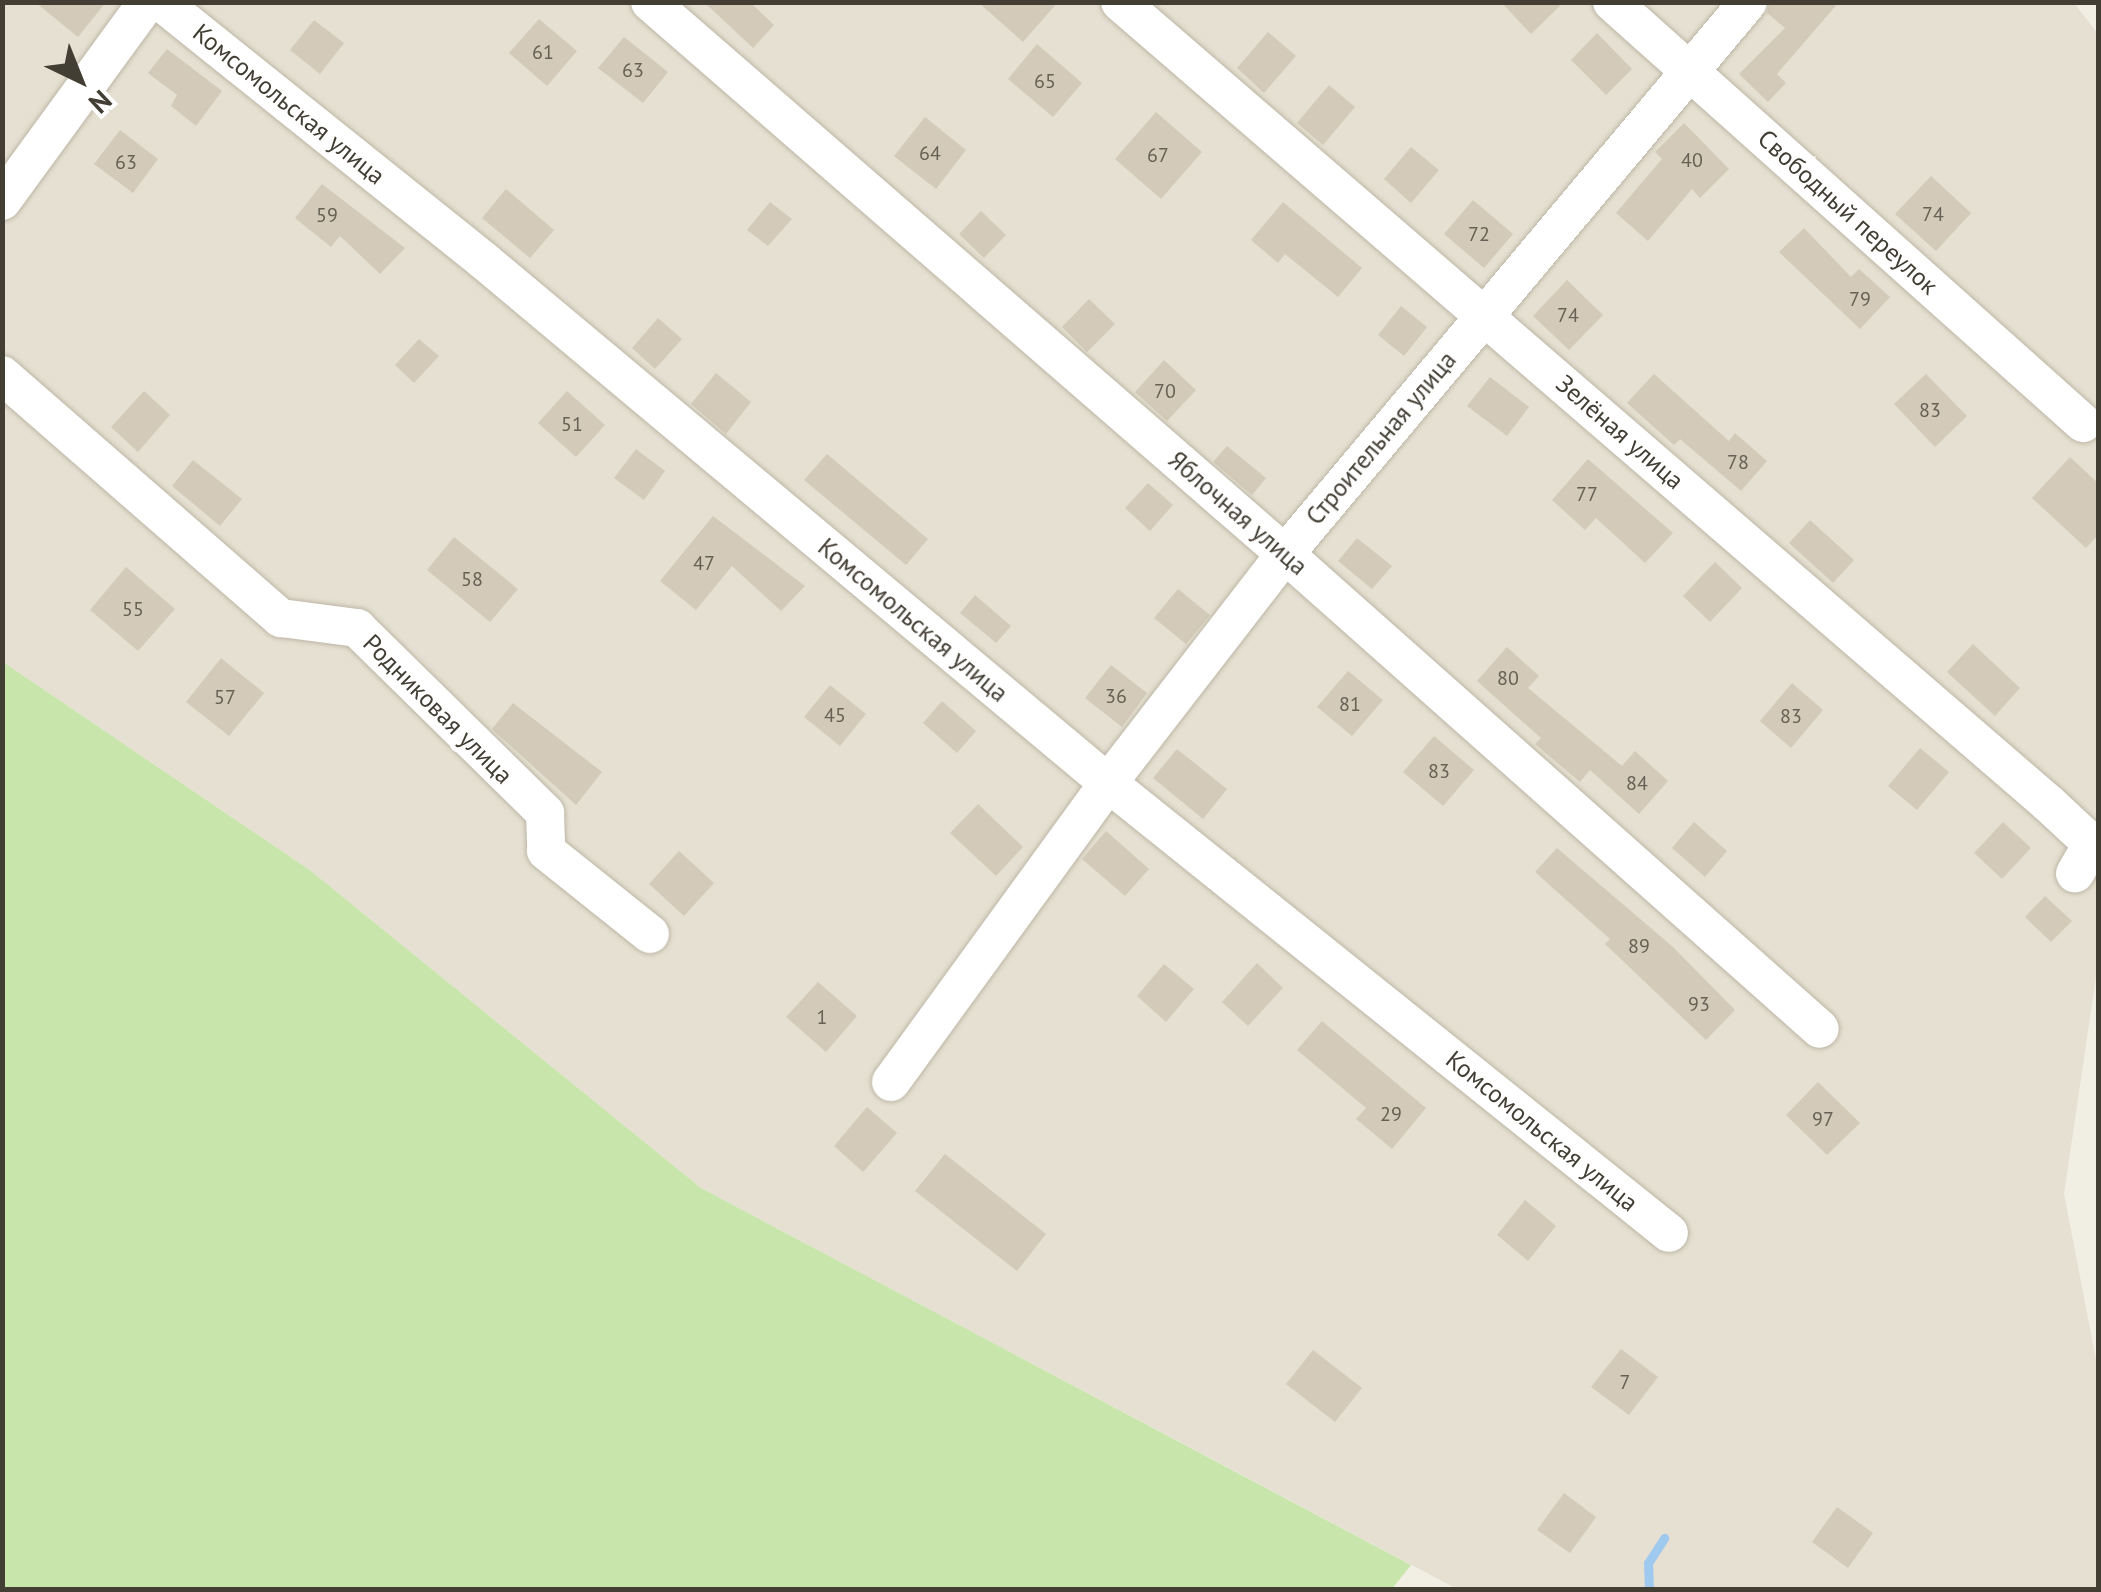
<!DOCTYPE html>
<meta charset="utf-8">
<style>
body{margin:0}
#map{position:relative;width:2101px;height:1592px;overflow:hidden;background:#f1eee3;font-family:"PT Sans",sans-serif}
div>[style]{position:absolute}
.residential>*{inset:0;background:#e5e0d1}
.green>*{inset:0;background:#c8e6ac}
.stream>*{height:9px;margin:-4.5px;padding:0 4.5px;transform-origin:4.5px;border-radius:4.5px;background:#9fc9ef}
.building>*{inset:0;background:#d3cab9}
.roads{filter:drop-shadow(0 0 2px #bdb6a6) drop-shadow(0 0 2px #bdb6a6)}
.minor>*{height:38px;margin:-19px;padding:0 19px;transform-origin:19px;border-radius:19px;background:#fff}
span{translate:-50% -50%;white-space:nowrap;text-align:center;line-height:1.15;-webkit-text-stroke:10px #fff;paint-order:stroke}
.number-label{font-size:20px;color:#676155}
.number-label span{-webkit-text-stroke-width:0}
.street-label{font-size:25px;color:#433e34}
.frame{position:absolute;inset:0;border:5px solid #433e34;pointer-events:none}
.north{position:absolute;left:30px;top:30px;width:100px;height:100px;-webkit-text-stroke:8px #fff;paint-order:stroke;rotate:137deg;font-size:28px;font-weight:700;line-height:40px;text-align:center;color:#433e34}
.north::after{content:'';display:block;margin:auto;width:35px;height:45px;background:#433e34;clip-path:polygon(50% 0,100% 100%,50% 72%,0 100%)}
</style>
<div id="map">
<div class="residential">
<i style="clip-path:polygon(2px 3px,2074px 3px,2098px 34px,2098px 963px,2064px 1194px,2098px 1370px,2098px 1589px,1457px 1589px,701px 1188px,311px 871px,3px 662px)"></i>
</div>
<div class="green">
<i style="clip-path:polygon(3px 662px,311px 871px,701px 1188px,1411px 1565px,1391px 1590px,3px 1589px)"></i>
</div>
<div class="stream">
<i style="left:1649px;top:1590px;width:27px;rotate:-92deg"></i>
<i style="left:1648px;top:1563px;width:30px;rotate:-57deg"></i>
</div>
<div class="building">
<i style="clip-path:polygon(35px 2px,106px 2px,78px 37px)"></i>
<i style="clip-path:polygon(704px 2px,750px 2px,774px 25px,753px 48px)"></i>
<i style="clip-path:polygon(978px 2px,1058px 2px,1023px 42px)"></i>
<i style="clip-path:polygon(1501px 2px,1564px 2px,1531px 34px)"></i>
<i style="clip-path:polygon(1770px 2px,1839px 2px,1777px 74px,1786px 83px,1768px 102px,1739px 74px,1785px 28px,1767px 13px)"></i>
<i style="clip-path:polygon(539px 19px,577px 51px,547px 86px,509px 53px)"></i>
<i style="clip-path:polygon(314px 20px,344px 43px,320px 74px,290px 50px)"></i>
<i style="clip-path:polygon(1268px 32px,1296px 56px,1264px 93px,1237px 68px)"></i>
<i style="clip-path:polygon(1597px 33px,1632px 69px,1606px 95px,1571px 60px)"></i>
<i style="clip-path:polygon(624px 37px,668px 72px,643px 103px,598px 68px)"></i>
<i style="clip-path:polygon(1037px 44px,1082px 83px,1053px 117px,1008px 79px)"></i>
<i style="clip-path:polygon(167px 49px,222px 91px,196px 126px,171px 106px,177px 95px,148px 73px)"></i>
<i style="clip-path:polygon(1329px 85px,1355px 107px,1323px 145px,1297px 123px)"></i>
<i style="clip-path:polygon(1156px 112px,1202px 152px,1161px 199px,1115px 159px)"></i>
<i style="clip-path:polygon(925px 117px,966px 150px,936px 189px,894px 156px)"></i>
<i style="clip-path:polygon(1684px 123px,1729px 169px,1700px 198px,1692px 189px,1648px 241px,1616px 213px,1662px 159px,1655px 152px)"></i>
<i style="clip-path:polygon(120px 130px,158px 159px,133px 193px,94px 164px)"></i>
<i style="clip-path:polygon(1411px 147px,1439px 170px,1411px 203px,1384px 179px)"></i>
<i style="clip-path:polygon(1931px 176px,1971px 213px,1936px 251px,1895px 214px)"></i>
<i style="clip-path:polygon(322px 184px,405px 248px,380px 274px,340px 236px,331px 247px,295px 218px)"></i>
<i style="clip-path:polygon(506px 189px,554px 230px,530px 258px,482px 218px)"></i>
<i style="clip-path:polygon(1473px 200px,1513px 234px,1484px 268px,1444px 234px)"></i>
<i style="clip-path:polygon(770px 202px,792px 219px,768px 246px,747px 230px)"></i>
<i style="clip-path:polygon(1283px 202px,1362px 268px,1338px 297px,1285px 254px,1278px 263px,1251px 240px)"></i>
<i style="clip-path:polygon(981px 211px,1006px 235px,984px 258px,959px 234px)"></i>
<i style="clip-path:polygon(1804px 228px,1851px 277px,1859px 269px,1890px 297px,1860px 329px,1779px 252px)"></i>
<i style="clip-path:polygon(1567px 280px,1603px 315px,1569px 350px,1533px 316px)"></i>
<i style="clip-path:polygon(1089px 299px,1115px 324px,1087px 352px,1062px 327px)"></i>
<i style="clip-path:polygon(1401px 306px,1427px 327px,1404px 356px,1378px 335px)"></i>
<i style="clip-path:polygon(658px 318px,682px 339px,655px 369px,632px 348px)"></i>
<i style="clip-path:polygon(419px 339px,439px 356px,414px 383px,395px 365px)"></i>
<i style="clip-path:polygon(1164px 360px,1196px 390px,1167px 421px,1135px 392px)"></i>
<i style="clip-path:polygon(716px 373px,751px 402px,726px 434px,691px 404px)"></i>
<i style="clip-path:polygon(1654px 374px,1729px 441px,1735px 433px,1767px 461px,1741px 491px,1680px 439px,1674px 445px,1627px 403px)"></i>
<i style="clip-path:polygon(1926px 374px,1967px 416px,1935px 447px,1894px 404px)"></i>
<i style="clip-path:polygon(1490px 377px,1529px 407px,1507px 436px,1467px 406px)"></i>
<i style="clip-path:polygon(144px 391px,170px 415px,138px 452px,111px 427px)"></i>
<i style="clip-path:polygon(567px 391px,605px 425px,576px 457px,538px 423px)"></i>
<i style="clip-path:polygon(1227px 446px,1266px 478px,1252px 495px,1213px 462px)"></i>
<i style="clip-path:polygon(636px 449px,665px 471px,644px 500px,614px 478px)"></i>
<i style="clip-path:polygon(827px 454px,928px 539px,906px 565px,804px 480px)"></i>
<i style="clip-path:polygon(2070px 457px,2098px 483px,2098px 535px,2086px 548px,2032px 498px)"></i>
<i style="clip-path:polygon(1588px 459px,1673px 533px,1645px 563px,1596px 518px,1585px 530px,1552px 500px)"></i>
<i style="clip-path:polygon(193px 460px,242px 499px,220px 526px,172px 486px)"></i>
<i style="clip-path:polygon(1148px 483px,1173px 505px,1150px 531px,1125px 508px)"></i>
<i style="clip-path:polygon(713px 516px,805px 586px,781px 611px,732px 566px,696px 610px,660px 581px)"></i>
<i style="clip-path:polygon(1810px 520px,1854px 560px,1833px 583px,1789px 543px)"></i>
<i style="clip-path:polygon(454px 537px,518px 589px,490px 622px,427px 570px)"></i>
<i style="clip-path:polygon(1357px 538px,1392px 566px,1372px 589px,1338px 561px)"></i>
<i style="clip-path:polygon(1715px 562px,1742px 588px,1710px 622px,1683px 596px)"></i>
<i style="clip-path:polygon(126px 567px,175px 609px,138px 651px,90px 610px)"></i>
<i style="clip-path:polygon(1178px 589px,1210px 615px,1186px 644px,1154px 618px)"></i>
<i style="clip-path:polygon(975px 595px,1011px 626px,996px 643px,960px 613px)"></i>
<i style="clip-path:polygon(1973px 644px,2020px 688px,1995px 716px,1947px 672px)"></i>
<i style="clip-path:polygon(1507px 647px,1539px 676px,1528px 688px,1622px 766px,1635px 751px,1668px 781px,1639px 814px,1590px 770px,1580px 782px,1535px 744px,1541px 738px,1477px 681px)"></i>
<i style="clip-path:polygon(221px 658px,264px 693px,229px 736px,186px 702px)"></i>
<i style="clip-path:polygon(1111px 665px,1147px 693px,1122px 727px,1085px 698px)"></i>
<i style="clip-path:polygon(1348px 671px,1383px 700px,1352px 736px,1317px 707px)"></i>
<i style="clip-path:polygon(1792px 683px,1823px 710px,1791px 748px,1760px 721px)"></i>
<i style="clip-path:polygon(830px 685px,866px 714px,840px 746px,804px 717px)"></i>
<i style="clip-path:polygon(942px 701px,976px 731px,957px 753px,923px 723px)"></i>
<i style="clip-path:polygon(513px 703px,602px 772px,576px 805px,492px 729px)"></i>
<i style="clip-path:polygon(1434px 736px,1474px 770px,1443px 806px,1403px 772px)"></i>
<i style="clip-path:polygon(1920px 748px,1949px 772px,1917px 810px,1888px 786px)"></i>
<i style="clip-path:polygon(1177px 749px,1227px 789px,1203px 819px,1153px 778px)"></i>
<i style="clip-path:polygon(978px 804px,1023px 847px,996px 876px,950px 833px)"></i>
<i style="clip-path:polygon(1694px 822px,1727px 851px,1705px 877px,1672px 848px)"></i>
<i style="clip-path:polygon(2003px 822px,2031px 848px,2002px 879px,1974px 853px)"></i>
<i style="clip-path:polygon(1106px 831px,1149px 869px,1125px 896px,1082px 859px)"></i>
<i style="clip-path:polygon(1557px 848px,1673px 947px,1735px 1010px,1706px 1040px,1605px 944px,1610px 939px,1535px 872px)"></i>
<i style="clip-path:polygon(679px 851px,714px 883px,684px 916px,649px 884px)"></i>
<i style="clip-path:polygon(2045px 896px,2072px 921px,2051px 942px,2025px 917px)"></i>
<i style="clip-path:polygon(1257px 963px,1283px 988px,1248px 1026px,1222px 1002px)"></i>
<i style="clip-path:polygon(1164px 964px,1194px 989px,1166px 1022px,1137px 996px)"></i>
<i style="clip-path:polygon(818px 982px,857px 1016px,826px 1052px,786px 1017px)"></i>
<i style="clip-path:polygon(1322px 1021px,1426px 1108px,1392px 1149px,1356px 1119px,1366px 1108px,1297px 1050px)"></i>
<i style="clip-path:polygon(1818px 1082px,1860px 1123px,1827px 1155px,1786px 1115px)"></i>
<i style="clip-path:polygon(867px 1107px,897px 1133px,863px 1172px,834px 1146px)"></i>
<i style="clip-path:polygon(945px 1154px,1046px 1234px,1017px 1271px,915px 1191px)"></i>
<i style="clip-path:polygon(1525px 1200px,1556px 1226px,1528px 1261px,1497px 1235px)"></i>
<i style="clip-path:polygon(1621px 1349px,1658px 1377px,1629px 1415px,1591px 1387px)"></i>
<i style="clip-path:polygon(1313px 1350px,1362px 1388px,1335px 1422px,1286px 1384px)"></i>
<i style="clip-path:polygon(1564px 1493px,1596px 1517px,1570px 1553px,1537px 1530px)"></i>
<i style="clip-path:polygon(1837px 1507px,1873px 1533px,1848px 1568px,1812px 1542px)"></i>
</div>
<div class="roads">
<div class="minor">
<i style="left:161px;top:2px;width:413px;rotate:38.7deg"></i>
<i style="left:483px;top:260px;width:815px;rotate:39.92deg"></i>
<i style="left:1108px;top:783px;width:719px;rotate:38.73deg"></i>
<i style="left:650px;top:2px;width:841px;rotate:41deg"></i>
<i style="left:1285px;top:554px;width:715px;rotate:41.6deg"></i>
<i style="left:1120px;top:2px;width:1226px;rotate:40.8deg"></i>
<i style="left:2048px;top:803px;width:60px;rotate:43deg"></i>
<i style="left:2092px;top:844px;width:34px;rotate:120deg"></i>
<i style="left:1612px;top:2px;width:632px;rotate:41.79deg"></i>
<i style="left:2px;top:201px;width:246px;rotate:-53.9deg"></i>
<i style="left:2px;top:375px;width:370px;rotate:41.1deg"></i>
<i style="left:281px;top:618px;width:77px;rotate:7.5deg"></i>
<i style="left:357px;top:628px;width:264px;rotate:44.5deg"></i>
<i style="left:545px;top:813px;width:38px;rotate:88deg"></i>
<i style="left:546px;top:851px;width:133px;rotate:38.6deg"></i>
<i style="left:891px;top:1082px;width:369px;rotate:-54deg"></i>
<i style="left:1108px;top:783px;width:289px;rotate:-52.3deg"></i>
<i style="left:1285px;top:554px;width:720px;rotate:-50.01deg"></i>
</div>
</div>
<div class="number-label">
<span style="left:543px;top:52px">61</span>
<span style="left:633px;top:70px">63</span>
<span style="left:1045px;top:81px">65</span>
<span style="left:930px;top:153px">64</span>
<span style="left:1158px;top:155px">67</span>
<span style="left:1692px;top:160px">40</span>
<span style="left:126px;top:162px">63</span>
<span style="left:1933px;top:214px">74</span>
<span style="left:327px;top:215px">59</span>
<span style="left:1479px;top:234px">72</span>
<span style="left:1860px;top:299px">79</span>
<span style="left:1568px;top:315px">74</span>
<span style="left:1165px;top:391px">70</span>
<span style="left:1930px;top:410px">83</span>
<span style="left:572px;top:424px">51</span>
<span style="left:1738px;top:462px">78</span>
<span style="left:1587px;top:494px">77</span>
<span style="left:704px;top:563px">47</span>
<span style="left:472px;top:579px">58</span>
<span style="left:133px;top:609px">55</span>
<span style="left:1508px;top:678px">80</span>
<span style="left:1116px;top:696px">36</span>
<span style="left:225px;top:697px">57</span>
<span style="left:1350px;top:704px">81</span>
<span style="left:835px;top:715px">45</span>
<span style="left:1791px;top:716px">83</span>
<span style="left:1439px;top:771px">83</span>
<span style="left:1637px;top:783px">84</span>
<span style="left:1639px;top:946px">89</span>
<span style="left:1699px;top:1004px">93</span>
<span style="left:822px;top:1017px">1</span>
<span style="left:1391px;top:1114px">29</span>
<span style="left:1823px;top:1119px">97</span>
<span style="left:1625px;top:1382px">7</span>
</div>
<div class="street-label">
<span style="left:289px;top:104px;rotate:39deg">Комсомольская улица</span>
<span style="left:1848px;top:212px;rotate:42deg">Свободный переулок</span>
<span style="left:1620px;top:432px;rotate:41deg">Зелёная улица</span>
<span style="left:1381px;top:438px;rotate:-50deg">Строительная улица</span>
<span style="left:1238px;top:513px;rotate:41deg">Яблочная улица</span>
<span style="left:913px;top:620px;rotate:40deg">Комсомольская улица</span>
<span style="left:438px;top:709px;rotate:45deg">Родниковая улица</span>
<span style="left:1542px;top:1131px;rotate:39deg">Комсомольская улица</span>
</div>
<div class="frame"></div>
<div class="north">N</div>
</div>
